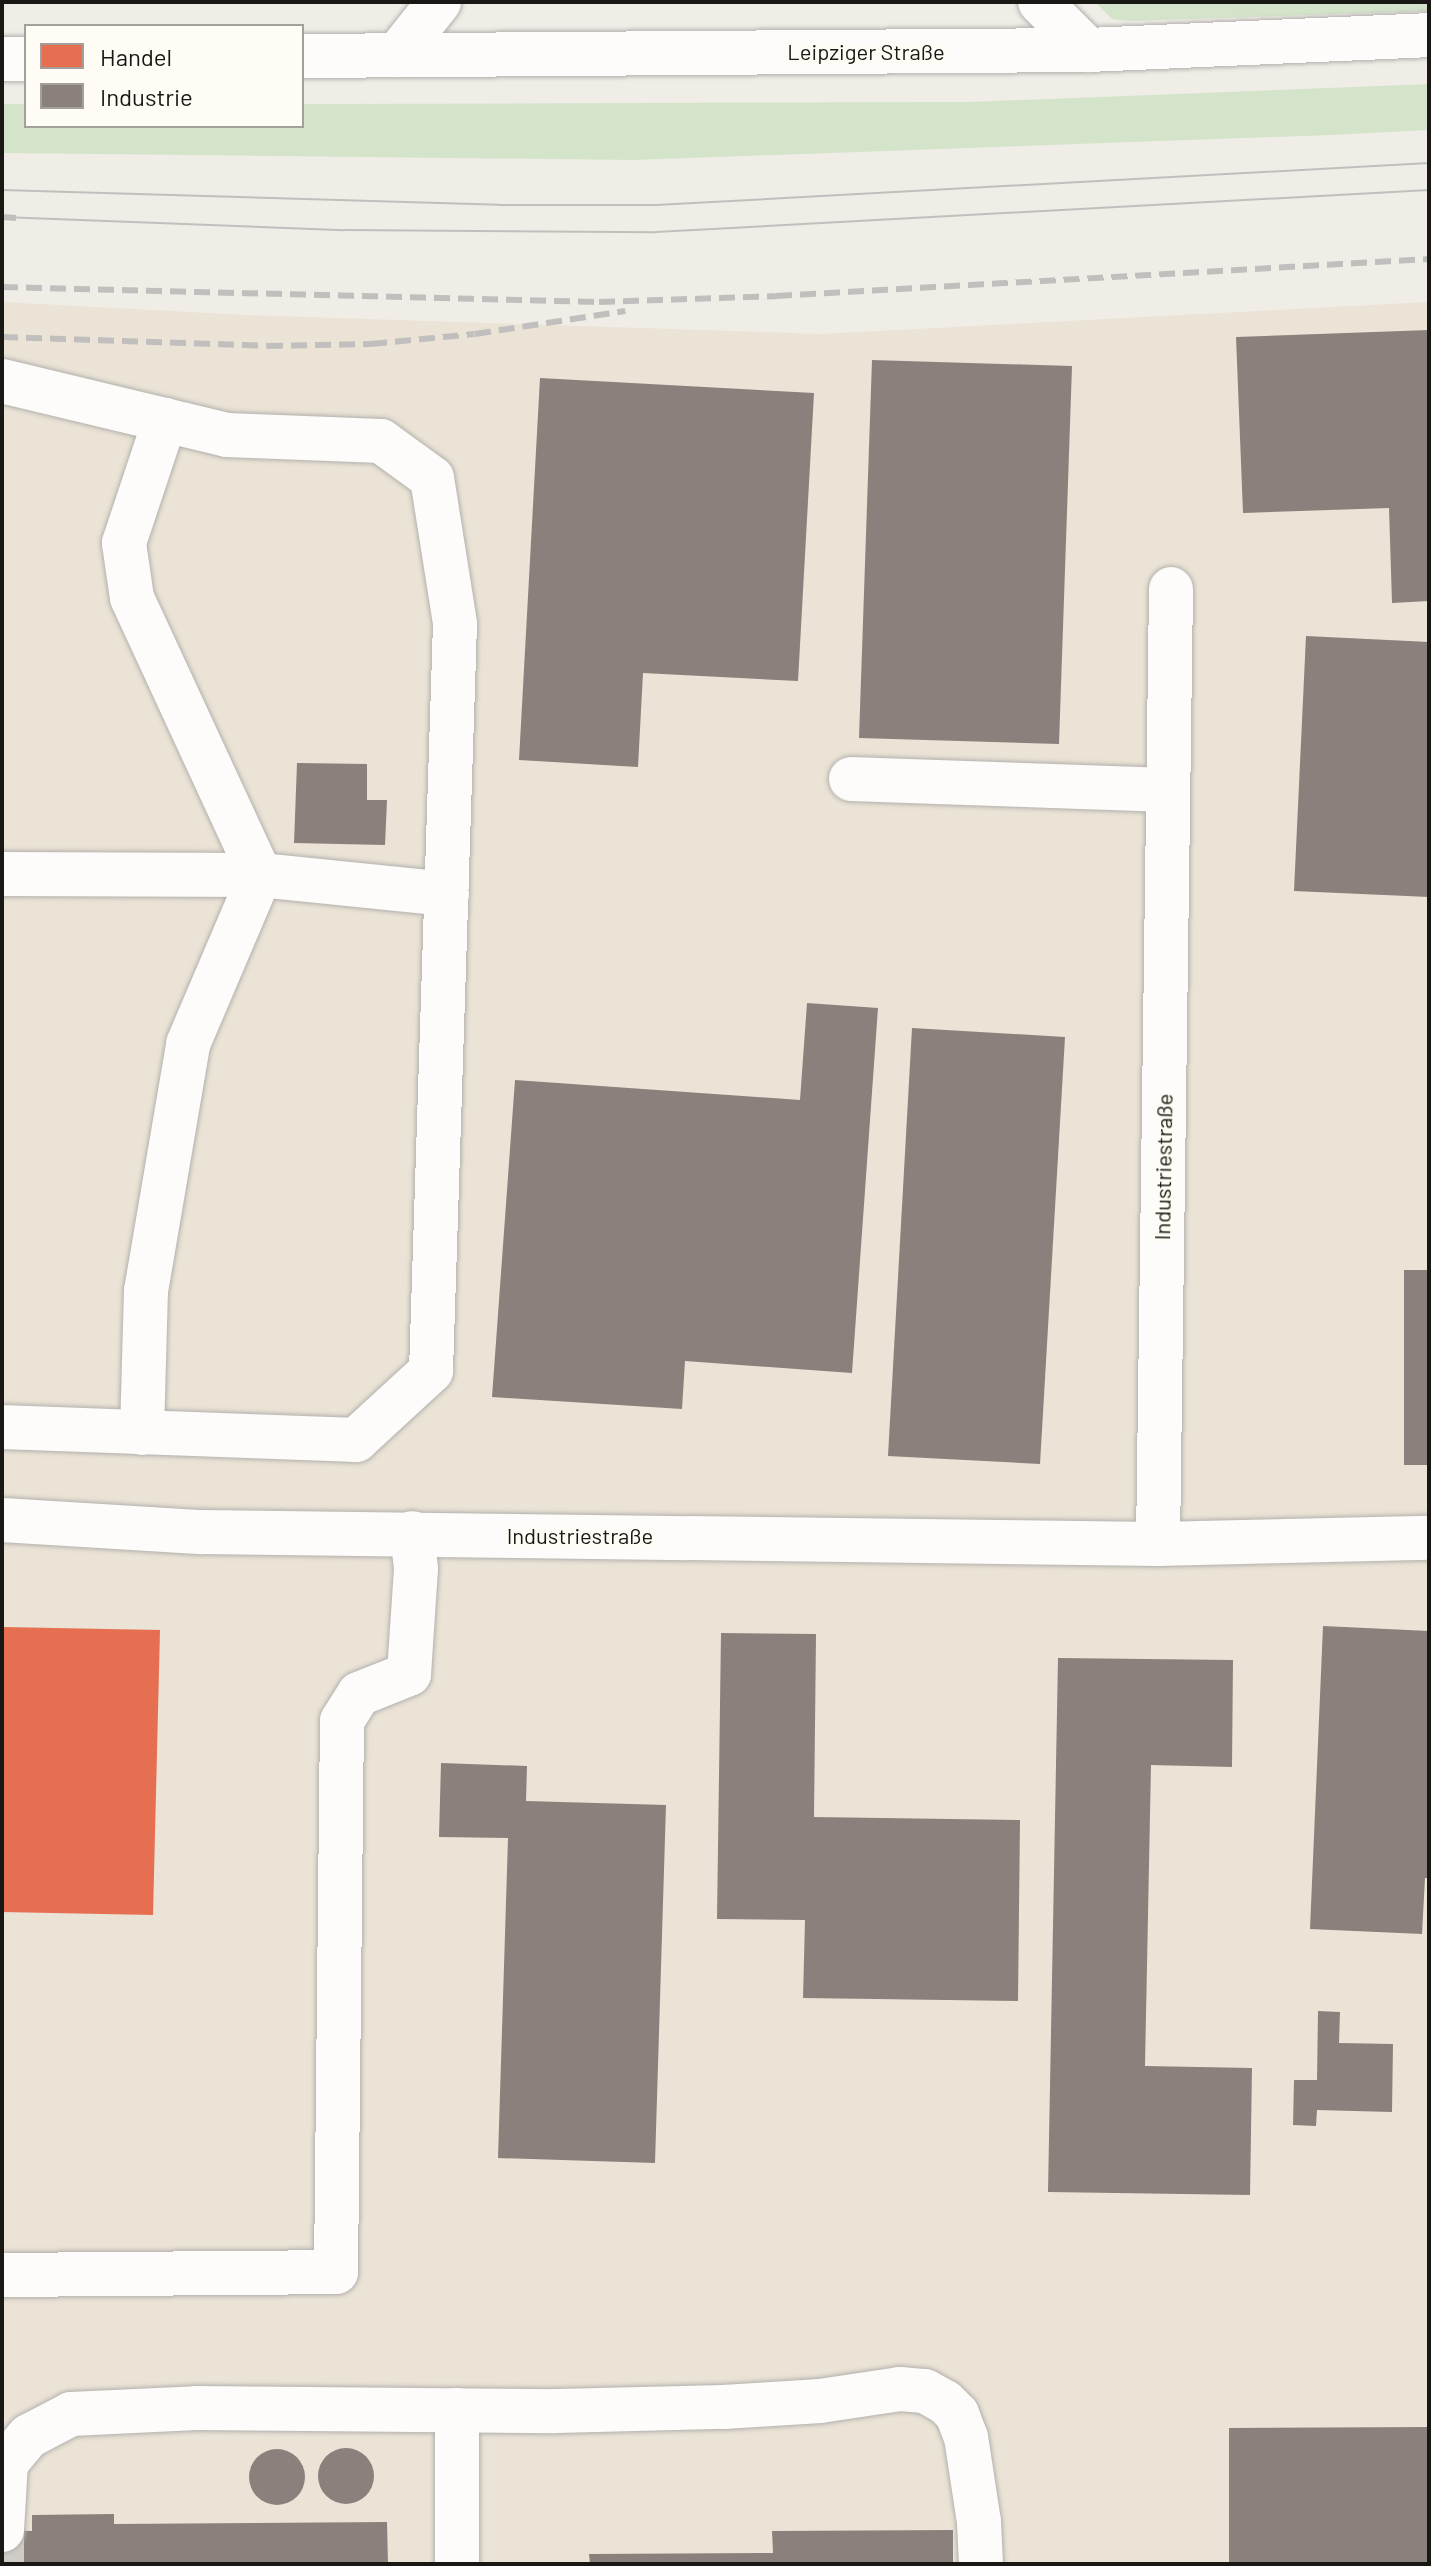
<!DOCTYPE html>
<meta charset="utf-8">
<style>
body{margin:0}
#map{position:relative;width:1431px;height:2566px;overflow:hidden;background:#f0ede7;font-family:Barlow,sans-serif}
div>[style]{position:absolute}
.built>*{inset:0;background:#eae3d6}
.green>*{inset:0;background:#d4e4cb}
.shops>*{inset:0;background:#e76f51}
.industry>*{inset:0;background:#8a817c}
.round{border-radius:50%}
.minor-tunnel>*{height:44px;margin-top:-22px;transform-origin:0;background:repeating-linear-gradient(90deg,#d0cdc7 0 44px,transparent 0 66px)}
.roads{filter:drop-shadow(0 0 2px #b3b0ac) drop-shadow(0 0 2px #b3b0ac)}
.minor>*{height:44px;margin:-22px;padding:0 22px;transform-origin:22px;border-radius:22px;background:#fdfcfb}
.tram>*{height:2px;margin:-1px;padding:0 1px;transform-origin:1px;border-radius:1px;background:#c0bfbd}
.rail>*{height:6px;margin-top:-3px;transform-origin:0;background:repeating-linear-gradient(90deg,#c0bfbd 0 16px,transparent 0 24px)}
span{translate:-50% -50%;white-space:nowrap;text-align:center;line-height:1.15;-webkit-text-stroke:8px #fffbf5;paint-order:stroke}
.street-label{font-size:22px;color:#1a1814}
.frame{position:absolute;inset:0;border:4px solid #1a1814;pointer-events:none}
.legend{position:absolute;left:24px;top:24px;width:280px;height:104px;box-sizing:border-box;background:#fffbf5;border:2px solid #a3a09b;margin:0;padding:10px 14px;list-style:none;font-size:24px;color:#1a1814}
.legend li{display:flex;align-items:center;gap:16px;height:40px}
.legend b{width:40px;border:2px solid #a3a09b}
</style>
<div id="map">
<div class="built">
<i style="clip-path:polygon(2px 302px,246px 315px,821px 334px,1429px 302px,1429px 2564px,2px 2564px)"></i>
</div>
<div class="green">
<i style="clip-path:polygon(1095px 2px,1429px 2px,1429px 11px,1131px 21px,1112px 19px)"></i>
<i style="clip-path:polygon(1429px 84px,1429px 130px,1331px 135px,633px 160px,2px 153px,2px 104px,26px 104px,26px 126px,302px 126px,302px 104px,969px 102px)"></i>
</div>
<div class="shops">
<i style="clip-path:polygon(2px 1627px,160px 1630px,153px 1915px,2px 1912px)"></i>
</div>
<div class="industry">
<i style="clip-path:polygon(1429px 330px,1429px 601px,1392px 603px,1389px 508px,1243px 513px,1236px 337px)"></i>
<i style="clip-path:polygon(872px 360px,1072px 366px,1059px 744px,859px 738px)"></i>
<i style="clip-path:polygon(540px 378px,814px 393px,798px 681px,643px 673px,638px 767px,519px 760px)"></i>
<i style="clip-path:polygon(1306px 636px,1429px 642px,1429px 897px,1294px 891px)"></i>
<i style="clip-path:polygon(297px 763px,367px 764px,367px 800px,387px 800px,385px 845px,294px 843px)"></i>
<i style="clip-path:polygon(807px 1003px,878px 1008px,852px 1373px,685px 1361px,682px 1409px,492px 1397px,515px 1080px,800px 1100px)"></i>
<i style="clip-path:polygon(912px 1028px,1065px 1037px,1040px 1464px,888px 1456px)"></i>
<i style="clip-path:polygon(1404px 1270px,1429px 1270px,1429px 1465px,1404px 1465px)"></i>
<i style="clip-path:polygon(1323px 1626px,1429px 1631px,1429px 1878px,1425px 1878px,1422px 1934px,1310px 1929px)"></i>
<i style="clip-path:polygon(721px 1633px,816px 1634px,814px 1817px,1020px 1820px,1018px 2001px,803px 1998px,805px 1920px,717px 1919px)"></i>
<i style="clip-path:polygon(1058px 1658px,1233px 1660px,1232px 1767px,1151px 1765px,1145px 2066px,1252px 2068px,1250px 2195px,1048px 2192px)"></i>
<i style="clip-path:polygon(441px 1763px,527px 1766px,526px 1801px,666px 1805px,655px 2163px,498px 2158px,508px 1838px,439px 1837px)"></i>
<i style="clip-path:polygon(1318px 2011px,1340px 2012px,1339px 2043px,1393px 2044px,1392px 2112px,1317px 2110px,1316px 2126px,1293px 2125px,1294px 2080px,1317px 2080px)"></i>
<i style="clip-path:polygon(1429px 2427px,1429px 2564px,1229px 2564px,1229px 2428px)"></i>
<i class="round" style="left:318px;top:2448px;width:56px;height:56px"></i>
<i class="round" style="left:249px;top:2449px;width:56px;height:56px"></i>
<i style="clip-path:polygon(114px 2514px,114px 2524px,387px 2522px,388px 2564px,2px 2564px,2px 2530px,32px 2531px,32px 2515px)"></i>
<i style="clip-path:polygon(953px 2530px,953px 2564px,590px 2564px,589px 2554px,773px 2553px,772px 2531px)"></i>
</div>
<div class="minor-tunnel">
<i style="left:2px;top:2564px;width:34px;rotate:-90deg"></i>
</div>
<div class="roads">
<div class="minor">
<i style="left:1040px;top:2px;width:68px;rotate:45deg"></i>
<i style="left:397px;top:55px;width:68px;rotate:-51.6deg"></i>
<i style="left:302px;top:56px;width:786px;rotate:-0.44deg"></i>
<i style="left:1088px;top:50px;width:341px;rotate:-2.5deg"></i>
<i style="left:2px;top:59px;width:24px"></i>
<i style="left:2px;top:381px;width:231px;rotate:13.5deg"></i>
<i style="left:227px;top:435px;width:154px;rotate:2.2deg"></i>
<i style="left:381px;top:441px;width:63px;rotate:36deg"></i>
<i style="left:432px;top:478px;width:148px;rotate:81deg"></i>
<i style="left:455px;top:624px;width:747px;rotate:91.84deg"></i>
<i style="left:431px;top:1371px;width:102px;rotate:137.4deg"></i>
<i style="left:356px;top:1440px;width:354px;rotate:-177.9deg"></i>
<i style="left:851px;top:779px;width:317px;rotate:2deg"></i>
<i style="left:2px;top:874px;width:258px;rotate:0.2deg"></i>
<i style="left:260px;top:875px;width:188px;rotate:5.8deg"></i>
<i style="left:142px;top:1433px;width:142px;rotate:-88.4deg"></i>
<i style="left:146px;top:1291px;width:251px;rotate:-80.3deg"></i>
<i style="left:188px;top:1044px;width:184px;rotate:-66.9deg"></i>
<i style="left:260px;top:875px;width:305px;rotate:-114.8deg"></i>
<i style="left:132px;top:598px;width:56px;rotate:-98.3deg"></i>
<i style="left:124px;top:543px;width:130px;rotate:-71.6deg"></i>
<i style="left:2px;top:1520px;width:199px;rotate:3.5deg"></i>
<i style="left:201px;top:1532px;width:957px;rotate:0.72deg"></i>
<i style="left:1158px;top:1544px;width:271px;rotate:-1.3deg"></i>
<i style="left:1158px;top:1544px;width:955px;rotate:-89.22deg"></i>
<i style="left:2px;top:2275px;width:334px;rotate:-0.5deg"></i>
<i style="left:336px;top:2272px;width:551px;rotate:-89.38deg"></i>
<i style="left:342px;top:1721px;width:32px;rotate:-58deg"></i>
<i style="left:359px;top:1694px;width:54px;rotate:-21.8deg"></i>
<i style="left:409px;top:1674px;width:105px;rotate:-86.2deg"></i>
<i style="left:416px;top:1569px;width:36px;rotate:-96deg"></i>
<i style="left:457px;top:2410px;width:154px;rotate:90deg"></i>
<i style="left:2px;top:2530px;width:67px;rotate:-86.6deg"></i>
<i style="left:6px;top:2463px;width:35px;rotate:-50deg"></i>
<i style="left:29px;top:2436px;width:47px;rotate:-27.6deg"></i>
<i style="left:71px;top:2414px;width:125px;rotate:-2.7deg"></i>
<i style="left:196px;top:2408px;width:359px;rotate:0.5deg"></i>
<i style="left:555px;top:2411px;width:169px;rotate:-1.4deg"></i>
<i style="left:724px;top:2407px;width:96px;rotate:-3.6deg"></i>
<i style="left:820px;top:2401px;width:81px;rotate:-8.5deg"></i>
<i style="left:900px;top:2389px;width:25px;rotate:5deg"></i>
<i style="left:925px;top:2391px;width:23px;rotate:29deg"></i>
<i style="left:945px;top:2402px;width:17px;rotate:45deg"></i>
<i style="left:957px;top:2414px;width:25px;rotate:69deg"></i>
<i style="left:966px;top:2437px;width:86px;rotate:81.3deg"></i>
<i style="left:979px;top:2522px;width:42px;rotate:87.3deg"></i>
</div>
</div>
<div class="tram">
<i style="left:2px;top:190px;width:497px;rotate:1.7deg"></i>
<i style="left:499px;top:205px;width:157px"></i>
<i style="left:656px;top:205px;width:774px;rotate:-3.11deg"></i>
<i style="left:2px;top:217px;width:342px;rotate:2.2deg"></i>
<i style="left:344px;top:230px;width:312px;rotate:0.4deg"></i>
<i style="left:656px;top:232px;width:774px;rotate:-3.11deg"></i>
</div>
<div class="rail">
<i style="left:2px;top:217px;width:14px;rotate:4deg"></i>
<i style="left:2px;top:287px;width:597px;rotate:1.44deg"></i>
<i style="left:599px;top:302px;width:177px;rotate:-1.9deg"></i>
<i style="left:776px;top:296px;width:654px;rotate:-3.24deg"></i>
<i style="left:2px;top:337px;width:265px;rotate:1.9deg"></i>
<i style="left:267px;top:346px;width:104px;rotate:-1.1deg"></i>
<i style="left:371px;top:344px;width:104px;rotate:-5.5deg"></i>
<i style="left:475px;top:334px;width:152px;rotate:-8.7deg"></i>
</div>
<div class="street-label">
<span style="left:866px;top:52px">Leipziger Straße</span>
<span style="left:1163px;top:1167px;rotate:-89deg">Industriestraße</span>
<span style="left:580px;top:1536px">Industriestraße</span>
</div>
<div class="frame"></div>
<ul class="legend">
<li><b style="height:22px;background:#e76f51"></b>Handel</li>
<li><b style="height:22px;background:#8a817c"></b>Industrie</li>
</ul>
</div>
